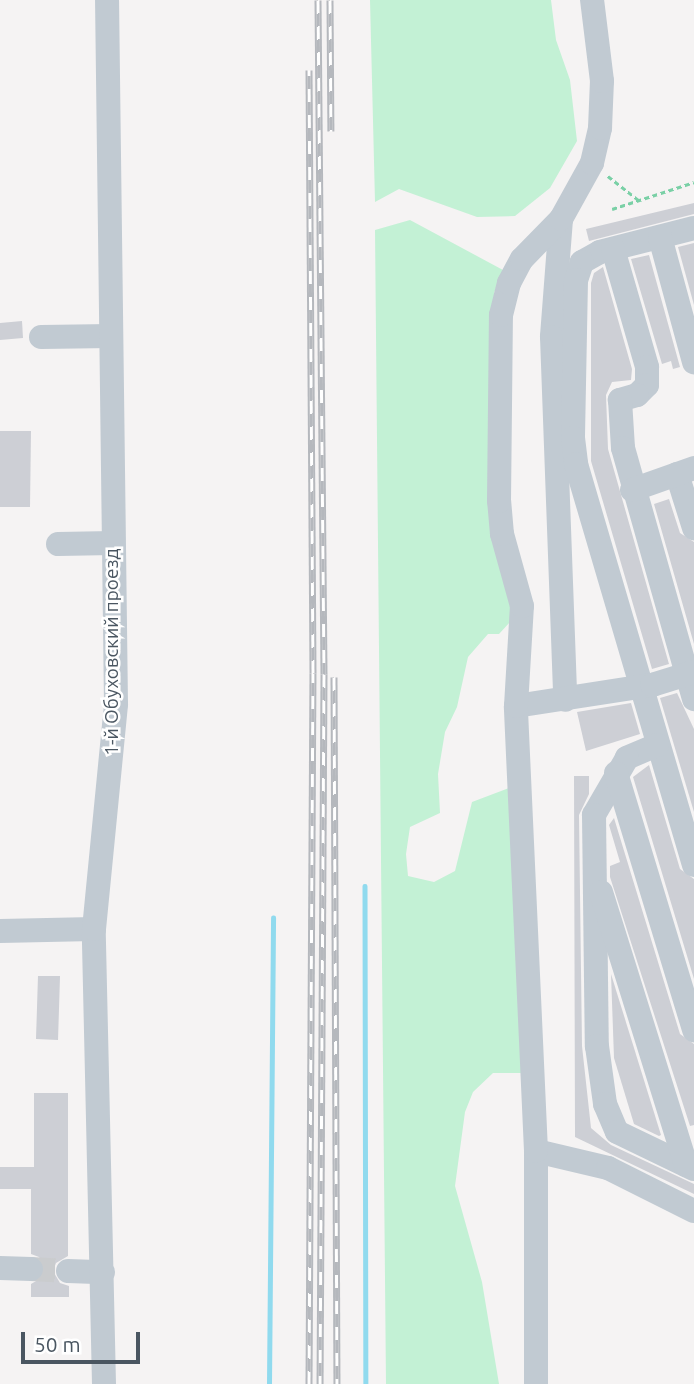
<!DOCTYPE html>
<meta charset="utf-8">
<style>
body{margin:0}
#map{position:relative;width:694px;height:1384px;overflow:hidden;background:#f5f3f3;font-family:Ubuntu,sans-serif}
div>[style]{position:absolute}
.green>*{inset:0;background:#c3f1d5}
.stream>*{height:4.5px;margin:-2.25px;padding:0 2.25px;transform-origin:2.25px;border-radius:2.25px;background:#90daee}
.building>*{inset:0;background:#cdcfd5}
.minor-tunnel>*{height:24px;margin-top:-12px;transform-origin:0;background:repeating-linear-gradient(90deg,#caccce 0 24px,transparent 0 36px)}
.path>*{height:2.5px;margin-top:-1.25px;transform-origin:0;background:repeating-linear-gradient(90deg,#7ad0a6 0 5px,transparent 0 8.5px)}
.minor>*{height:24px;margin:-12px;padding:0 12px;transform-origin:12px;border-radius:12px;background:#c1cad2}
.rail>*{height:7px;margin-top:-3.5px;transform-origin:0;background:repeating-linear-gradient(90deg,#fff 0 13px,#b5b8bd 0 26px);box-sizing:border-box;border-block:2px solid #b5b8bd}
span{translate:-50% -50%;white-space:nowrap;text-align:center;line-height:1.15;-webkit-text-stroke:5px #fff;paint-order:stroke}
.street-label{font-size:19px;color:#4a5661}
.scale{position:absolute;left:21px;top:1332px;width:119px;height:32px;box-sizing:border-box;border:4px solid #4a5661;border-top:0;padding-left:9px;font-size:21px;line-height:24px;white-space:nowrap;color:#4a5661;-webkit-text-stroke:5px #fff;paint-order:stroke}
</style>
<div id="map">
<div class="green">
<i style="clip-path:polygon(370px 0,551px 0,556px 40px,570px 80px,577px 141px,550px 188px,515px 216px,477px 217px,399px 189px,375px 202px)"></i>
<i style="clip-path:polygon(410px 220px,503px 270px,494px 293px,511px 621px,499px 634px,488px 634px,468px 657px,457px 707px,445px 732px,438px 774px,440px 813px,410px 827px,406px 854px,408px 876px,434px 882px,455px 871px,472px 802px,509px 788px,523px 1073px,493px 1073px,473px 1092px,465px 1112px,455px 1186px,482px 1282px,499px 1384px,386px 1384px,375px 230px)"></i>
</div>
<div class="stream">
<i style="left:365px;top:886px;width:498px;rotate:89.9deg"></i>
<i style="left:269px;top:1384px;width:466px;rotate:-89.5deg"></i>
</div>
<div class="building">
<i style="clip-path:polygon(694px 203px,694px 214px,589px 241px,586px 229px)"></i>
<i style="clip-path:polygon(694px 243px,694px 305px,678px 247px)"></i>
<i style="clip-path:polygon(649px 255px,680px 367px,673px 369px,671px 361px,662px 364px,631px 259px)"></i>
<i style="clip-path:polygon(603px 267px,632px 369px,631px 380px,612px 382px,606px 395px,608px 449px,669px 664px,652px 669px,591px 461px,591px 283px,594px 273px)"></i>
<i style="clip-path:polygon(22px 321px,23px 338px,0 340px,0 323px)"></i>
<i style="clip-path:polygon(0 431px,31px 431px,30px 507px,0 507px)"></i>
<i style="clip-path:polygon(669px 499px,680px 533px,694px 542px,694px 644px,654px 504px)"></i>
<i style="clip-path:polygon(677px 693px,694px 729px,694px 812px,660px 698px)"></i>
<i style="clip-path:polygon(631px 703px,640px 734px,586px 751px,577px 712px)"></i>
<i style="clip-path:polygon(649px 765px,680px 869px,694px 879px,694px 979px,633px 777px)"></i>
<i style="clip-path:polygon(574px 776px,589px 776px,589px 794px,579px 815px,582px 1046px,591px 1128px,611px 1145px,694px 1184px,694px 1194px,575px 1137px)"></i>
<i style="clip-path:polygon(614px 818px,680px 1034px,694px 1044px,694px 1125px,690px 1126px,610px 877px,610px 866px,620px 862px,609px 825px)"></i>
<i style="clip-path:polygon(611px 974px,661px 1135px,659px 1136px,634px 1124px,614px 1058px)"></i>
<i style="clip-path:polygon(38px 976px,60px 976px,58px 1040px,36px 1039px)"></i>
<i style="clip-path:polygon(34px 1093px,68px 1093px,68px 1256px,56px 1263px,53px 1271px,60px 1283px,69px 1286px,69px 1297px,31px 1297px,31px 1284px,43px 1277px,46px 1269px,39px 1257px,31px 1254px,31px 1189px,0 1189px,0 1167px,34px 1167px)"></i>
</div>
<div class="minor-tunnel">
<i style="left:31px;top:1269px;width:37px;rotate:3deg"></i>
</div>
<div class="path">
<i style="left:608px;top:176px;width:42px;rotate:38.2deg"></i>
<i style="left:612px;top:209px;width:86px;rotate:-18.2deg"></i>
</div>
<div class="minor">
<i style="left:561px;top:219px;width:118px;rotate:94.4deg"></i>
<i style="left:552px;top:337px;width:363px;rotate:87.9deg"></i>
<i style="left:694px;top:228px;width:97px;rotate:165.7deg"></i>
<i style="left:600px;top:252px;width:21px;rotate:151deg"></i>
<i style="left:582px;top:262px;width:19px;rotate:108deg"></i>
<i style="left:576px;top:280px;width:158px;rotate:91.1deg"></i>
<i style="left:573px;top:438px;width:26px;rotate:83deg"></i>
<i style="left:576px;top:464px;width:418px;rotate:73.6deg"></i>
<i style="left:660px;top:237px;width:130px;rotate:74.8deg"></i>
<i style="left:613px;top:249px;width:123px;rotate:73.9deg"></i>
<i style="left:647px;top:367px;width:18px;rotate:90deg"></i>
<i style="left:647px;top:385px;width:14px;rotate:135deg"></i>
<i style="left:637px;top:395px;width:18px;rotate:164deg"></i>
<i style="left:620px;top:400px;width:48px;rotate:86.4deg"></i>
<i style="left:623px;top:448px;width:261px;rotate:74.2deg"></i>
<i style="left:41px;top:337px;width:70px;rotate:-0.8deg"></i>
<i style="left:677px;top:474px;width:57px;rotate:72.5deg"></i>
<i style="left:632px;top:490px;width:66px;rotate:-19.5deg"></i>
<i style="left:58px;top:544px;width:55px;rotate:-1deg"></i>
<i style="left:516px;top:706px;width:138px;rotate:-8.8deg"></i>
<i style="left:652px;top:685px;width:44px;rotate:-17.2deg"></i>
<i style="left:657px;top:745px;width:33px;rotate:157deg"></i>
<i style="left:627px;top:758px;width:66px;rotate:120.1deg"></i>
<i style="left:594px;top:815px;width:231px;rotate:89.3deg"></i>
<i style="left:597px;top:1046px;width:59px;rotate:82.1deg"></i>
<i style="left:605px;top:1104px;width:30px;rotate:67deg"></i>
<i style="left:617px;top:1132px;width:85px;rotate:25.7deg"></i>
<i style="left:616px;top:773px;width:269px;rotate:73.1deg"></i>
<i style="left:601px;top:892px;width:286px;rotate:72.7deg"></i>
<i style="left:0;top:931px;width:94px;rotate:-1.2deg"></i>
<i style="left:536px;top:1151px;width:74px;rotate:13.3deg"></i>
<i style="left:608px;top:1168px;width:96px;rotate:26.6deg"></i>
<i style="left:0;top:1268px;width:31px;rotate:2deg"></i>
<i style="left:68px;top:1271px;width:35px;rotate:2deg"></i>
<i style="left:104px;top:1384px;width:455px;rotate:-91.3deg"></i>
<i style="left:94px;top:929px;width:226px;rotate:-84.4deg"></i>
<i style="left:116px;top:704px;width:704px;rotate:-90.73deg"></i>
<i style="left:536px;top:1384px;width:233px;rotate:-90deg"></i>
<i style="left:536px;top:1151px;width:445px;rotate:-92.6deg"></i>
<i style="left:516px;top:706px;width:100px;rotate:-86.6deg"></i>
<i style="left:522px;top:606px;width:75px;rotate:-105.5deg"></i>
<i style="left:502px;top:534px;width:33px;rotate:-95deg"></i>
<i style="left:499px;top:501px;width:186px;rotate:-89.4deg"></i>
<i style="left:501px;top:315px;width:33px;rotate:-76deg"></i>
<i style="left:509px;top:283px;width:27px;rotate:-62deg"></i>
<i style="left:522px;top:259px;width:56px;rotate:-45.7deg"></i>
<i style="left:561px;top:219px;width:64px;rotate:-61deg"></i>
<i style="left:592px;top:163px;width:36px;rotate:-77deg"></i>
<i style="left:600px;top:128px;width:47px;rotate:-87.6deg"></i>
<i style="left:602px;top:81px;width:82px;rotate:-97deg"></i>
</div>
<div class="rail">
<i style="left:318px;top:0;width:674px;rotate:89.49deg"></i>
<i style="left:324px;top:674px;width:710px;rotate:90.32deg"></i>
<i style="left:330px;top:0;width:131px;rotate:89.6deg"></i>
<i style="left:334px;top:677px;width:707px;rotate:89.76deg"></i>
<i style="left:309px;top:1384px;width:711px;rotate:-89.68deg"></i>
<i style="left:313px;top:673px;width:603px;rotate:-90.38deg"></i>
</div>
<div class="street-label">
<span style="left:112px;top:652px;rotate:-90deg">1-й Обуховский проезд</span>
</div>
<div class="scale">50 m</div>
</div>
